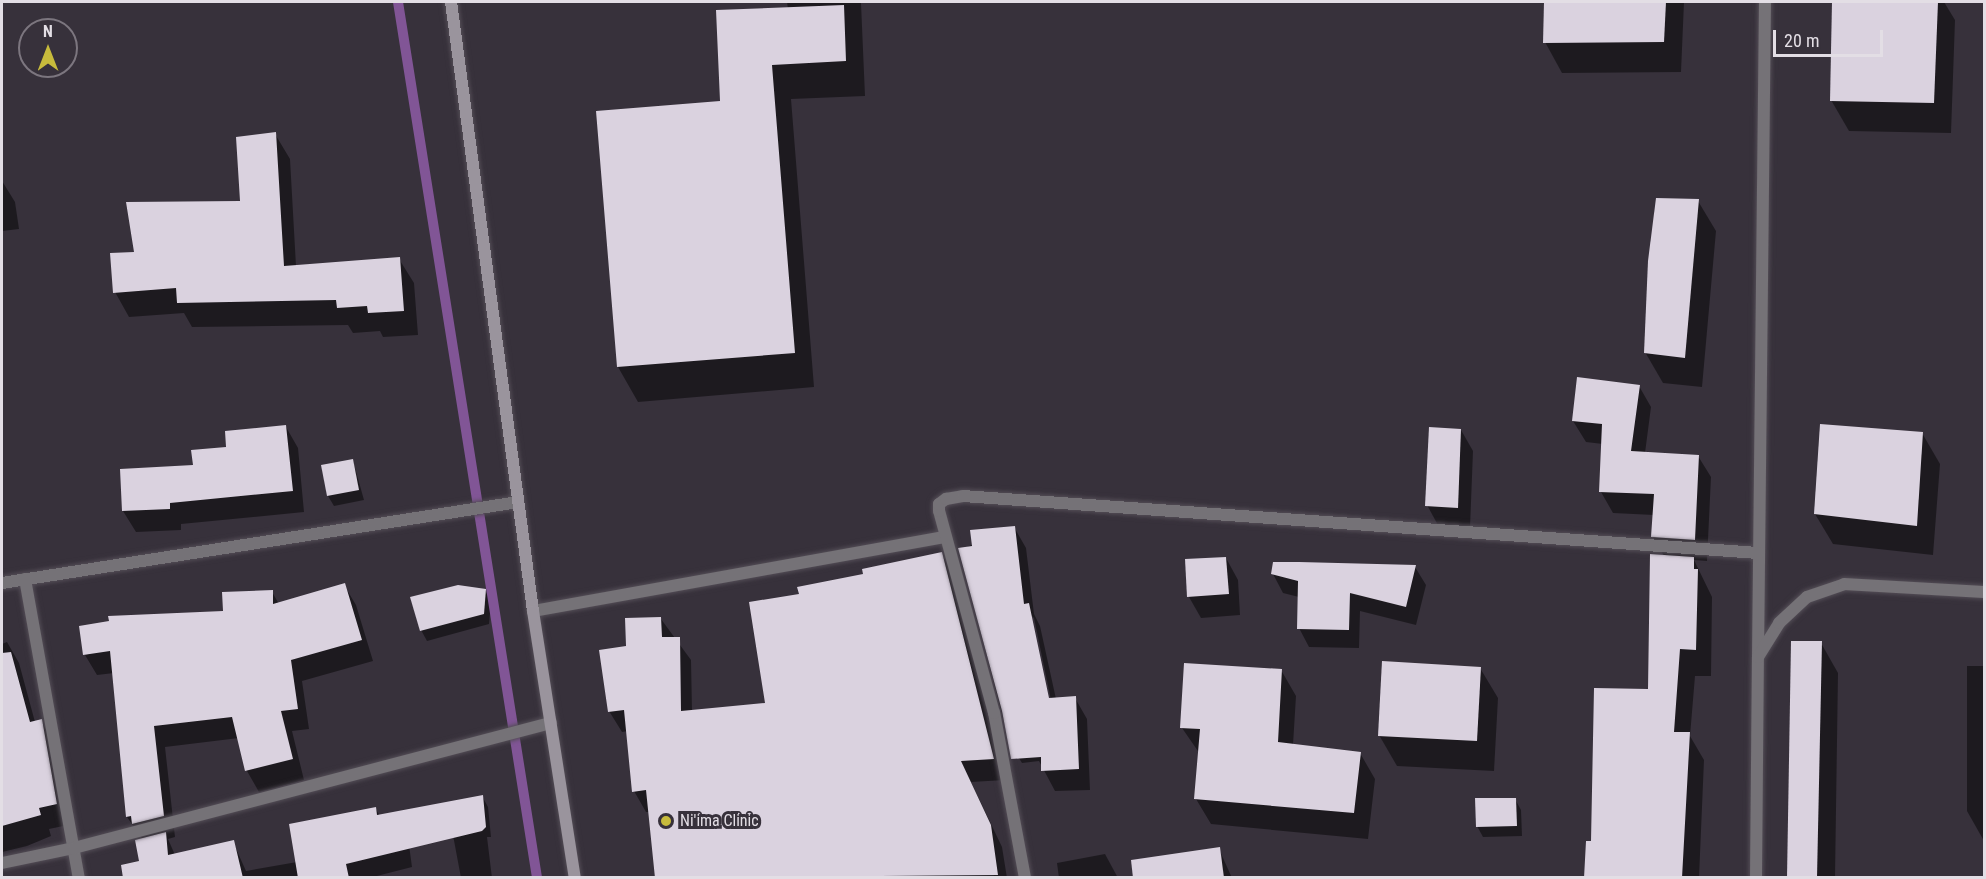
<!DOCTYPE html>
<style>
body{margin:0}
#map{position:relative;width:1986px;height:879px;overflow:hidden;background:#37313b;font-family:"Roboto Condensed",sans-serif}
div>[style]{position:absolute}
.shadow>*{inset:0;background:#0007}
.stream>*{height:10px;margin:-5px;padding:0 5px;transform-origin:5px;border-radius:5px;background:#815596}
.building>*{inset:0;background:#dad2df}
.roads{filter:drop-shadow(0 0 2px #534d56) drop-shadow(0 0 2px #534d56)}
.street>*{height:12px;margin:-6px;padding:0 6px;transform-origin:6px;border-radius:6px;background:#757277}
.secondary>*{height:12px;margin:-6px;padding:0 6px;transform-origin:6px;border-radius:6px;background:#9a949d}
.dots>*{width:16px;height:16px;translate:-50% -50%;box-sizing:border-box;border:3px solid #37313b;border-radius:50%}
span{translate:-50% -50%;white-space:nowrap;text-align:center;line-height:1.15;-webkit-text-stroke:6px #37313b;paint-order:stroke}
.poi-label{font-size:16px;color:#e3dee5}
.left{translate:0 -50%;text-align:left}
.frame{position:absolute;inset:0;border:3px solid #e3dee5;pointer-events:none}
.north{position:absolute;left:18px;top:18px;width:60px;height:60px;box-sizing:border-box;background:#37313b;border:2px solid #7c767f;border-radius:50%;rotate:0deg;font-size:16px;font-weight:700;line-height:24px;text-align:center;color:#e3dee5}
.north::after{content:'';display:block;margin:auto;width:21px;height:27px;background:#c7bb3c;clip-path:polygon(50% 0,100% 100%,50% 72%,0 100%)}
.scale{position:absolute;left:1773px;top:30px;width:110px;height:27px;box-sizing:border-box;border:3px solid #e3dee5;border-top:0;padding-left:8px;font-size:18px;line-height:21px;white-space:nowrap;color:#e3dee5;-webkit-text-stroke:4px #37313b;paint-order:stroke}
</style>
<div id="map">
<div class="shadow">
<i style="clip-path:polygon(787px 2px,865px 3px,861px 3px,865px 96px,791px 99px,814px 387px,638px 402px,618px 367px,721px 103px,788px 9px)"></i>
<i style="clip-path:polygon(1545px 2px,1684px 2px,1681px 72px,1562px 73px,1545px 42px)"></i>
<i style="clip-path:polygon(1834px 2px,1944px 2px,1955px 20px,1951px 133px,1849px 131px,1831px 100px)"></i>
<i style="clip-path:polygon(275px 134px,290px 159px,296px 266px,399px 259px,414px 283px,418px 335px,383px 337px,380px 331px,353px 333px,348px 325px,192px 327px,184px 313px,129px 317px,115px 292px,136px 253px,242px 202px)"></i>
<i style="clip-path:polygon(2px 181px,15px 202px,19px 229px,2px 231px)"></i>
<i style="clip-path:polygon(1698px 201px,1716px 231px,1702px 387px,1663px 383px,1645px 352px)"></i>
<i style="clip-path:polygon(1639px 386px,1651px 407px,1645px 453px,1698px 456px,1711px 477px,1707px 561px,1694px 560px,1712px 597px,1711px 676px,1695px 676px,1690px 736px,1704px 760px,1699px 878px,1586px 878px,1649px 690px,1664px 556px,1653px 537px,1654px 515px,1613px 513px,1601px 492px,1603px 444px,1586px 442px,1573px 421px)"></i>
<i style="clip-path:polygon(286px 427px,298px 448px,304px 512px,181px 524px,181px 530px,136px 532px,123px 511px,228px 448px)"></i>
<i style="clip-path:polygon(1461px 430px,1473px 451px,1470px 528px,1439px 527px,1427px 505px)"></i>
<i style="clip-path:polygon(1922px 433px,1940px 464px,1933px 555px,1833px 544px,1815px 514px)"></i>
<i style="clip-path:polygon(353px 461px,364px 500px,334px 506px,328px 496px)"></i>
<i style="clip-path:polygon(evenodd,1014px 527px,1026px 548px,1034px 614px,1040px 626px,1056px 699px,1075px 698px,1087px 719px,1090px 790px,1055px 791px,1039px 761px,1022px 763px,1009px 742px,960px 550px,1014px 527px,1030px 614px,1034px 618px,1052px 705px,1049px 705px,1030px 614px)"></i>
<i style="clip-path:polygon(941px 553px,953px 574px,1005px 780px,971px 782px,1002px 847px,1007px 878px,657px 878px,650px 812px,646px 812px,634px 791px,628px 731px,622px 732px,609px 711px,627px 648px,661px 619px,691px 660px,692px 711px,767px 704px,800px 595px)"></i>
<i style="clip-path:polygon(1226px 558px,1238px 580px,1240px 615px,1201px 618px,1189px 597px)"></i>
<i style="clip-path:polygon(1415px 567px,1426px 585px,1416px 625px,1360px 611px,1359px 648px,1309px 647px,1299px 628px,1299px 597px,1283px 593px,1273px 574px)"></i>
<i style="clip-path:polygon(344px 585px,356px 605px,373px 661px,302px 681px,309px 729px,292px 731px,304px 780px,259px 792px,247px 771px,239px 738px,165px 747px,175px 837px,168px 839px,175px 855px,233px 842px,246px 871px,297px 862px,375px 808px,380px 816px,407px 830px,412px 867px,369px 878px,144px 878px,143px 840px,127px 817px,114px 673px,97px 675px,85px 655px,225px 612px,272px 592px,279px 604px)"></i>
<i style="clip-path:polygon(485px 590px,491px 601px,489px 624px,427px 641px,421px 630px)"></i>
<i style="clip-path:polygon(7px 642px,19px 663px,35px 722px,41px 721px,53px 741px,68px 825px,49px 829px,51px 836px,27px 846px,2px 852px,2px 644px)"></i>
<i style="clip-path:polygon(1821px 643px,1838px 673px,1835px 878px,1788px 878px)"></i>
<i style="clip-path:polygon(1967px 666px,1984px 666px,1984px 841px,1967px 811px)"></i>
<i style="clip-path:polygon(1480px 668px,1498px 698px,1494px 771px,1397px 766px,1379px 735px)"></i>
<i style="clip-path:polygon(1281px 670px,1296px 696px,1293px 745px,1360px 753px,1375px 779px,1368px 839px,1211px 824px,1196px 799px,1200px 754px,1182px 728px)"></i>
<i style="clip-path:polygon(482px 796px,488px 807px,491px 837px,487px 837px,492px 878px,461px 878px,447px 803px)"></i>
<i style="clip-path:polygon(1515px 799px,1521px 810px,1522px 836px,1483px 837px,1477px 826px)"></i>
<i style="clip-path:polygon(1219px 849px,1232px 878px,1170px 878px)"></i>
<i style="clip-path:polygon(1105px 854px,1118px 878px,1059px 878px,1057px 863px)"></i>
</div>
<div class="stream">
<i style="left:398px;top:2px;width:887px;rotate:80.98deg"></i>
</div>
<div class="building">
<i style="clip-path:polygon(1544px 2px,1666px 2px,1664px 42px,1543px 43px)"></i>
<i style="clip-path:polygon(1832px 2px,1938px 2px,1934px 103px,1830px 101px)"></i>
<i style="clip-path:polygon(844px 5px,846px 61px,772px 65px,795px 353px,617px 367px,596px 111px,720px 101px,716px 10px)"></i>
<i style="clip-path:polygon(276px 132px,284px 266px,400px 257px,404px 311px,368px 313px,367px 306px,337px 308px,336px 300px,177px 303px,176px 288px,113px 293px,110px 253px,134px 252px,126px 202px,240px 201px,236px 137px)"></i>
<i style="clip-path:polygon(1656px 198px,1699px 199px,1685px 358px,1644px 353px,1648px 261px)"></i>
<i style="clip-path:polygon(1577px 377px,1640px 385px,1631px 451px,1699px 455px,1695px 540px,1651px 537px,1654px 494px,1599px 492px,1602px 424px,1572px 421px)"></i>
<i style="clip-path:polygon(1820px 424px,1923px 432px,1917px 526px,1814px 514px)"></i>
<i style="clip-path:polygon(286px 425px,293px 491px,170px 503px,170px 509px,122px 511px,120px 469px,193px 465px,191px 450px,226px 447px,225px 431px)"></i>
<i style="clip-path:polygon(1429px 427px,1461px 429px,1458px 508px,1425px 506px)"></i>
<i style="clip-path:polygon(353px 459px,359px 490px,327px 496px,321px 465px)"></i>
<i style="clip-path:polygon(1015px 526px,1024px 604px,1029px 603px,1049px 698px,1076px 696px,1079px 769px,1041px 771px,1041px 757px,1011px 759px,1002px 711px,958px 548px,972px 546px,970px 530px)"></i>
<i style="clip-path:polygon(942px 552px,994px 759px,961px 761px,991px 825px,998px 875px,655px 878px,646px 790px,632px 792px,624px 710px,608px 712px,599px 650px,626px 646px,625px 618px,661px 617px,662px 637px,680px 637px,681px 711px,765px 703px,749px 602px,799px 594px,797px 587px,863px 574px,862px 569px)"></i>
<i style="clip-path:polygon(1650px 554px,1694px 557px,1694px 569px,1698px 569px,1696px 650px,1680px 649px,1674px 732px,1690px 732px,1682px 878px,1584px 878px,1586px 841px,1591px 841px,1594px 688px,1648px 689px)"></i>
<i style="clip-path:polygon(1226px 557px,1229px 594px,1187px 597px,1185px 559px)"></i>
<i style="clip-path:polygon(1273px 562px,1299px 562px,1416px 565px,1406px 607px,1350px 593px,1349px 630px,1297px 629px,1298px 581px,1271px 574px)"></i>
<i style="clip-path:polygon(345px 583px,362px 640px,291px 660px,298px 709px,281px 711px,293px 759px,245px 771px,232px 717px,154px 726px,164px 816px,132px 824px,131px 816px,126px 817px,110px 651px,83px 655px,79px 626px,109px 621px,108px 616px,223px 611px,222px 592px,273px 590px,273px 604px)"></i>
<i style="clip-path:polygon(458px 585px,486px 589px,484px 614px,420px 631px,410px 597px)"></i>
<i style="clip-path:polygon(1791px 641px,1822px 641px,1817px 878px,1787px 878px)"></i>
<i style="clip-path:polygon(11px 652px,30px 722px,42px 719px,57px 804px,39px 808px,41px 815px,2px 826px,2px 653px)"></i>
<i style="clip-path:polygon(1382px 661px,1481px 667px,1477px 741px,1378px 736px)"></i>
<i style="clip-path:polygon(1184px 663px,1282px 669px,1278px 742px,1361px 752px,1354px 813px,1194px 799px,1200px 729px,1180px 728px)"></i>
<i style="clip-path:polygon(483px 795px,486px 827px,482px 831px,346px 864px,349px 878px,298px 878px,289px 824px,376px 807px,377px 815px)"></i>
<i style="clip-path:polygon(1475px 798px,1516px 798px,1517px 826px,1476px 827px)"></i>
<i style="clip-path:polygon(166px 832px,168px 855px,234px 840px,243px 878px,123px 878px,121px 865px,139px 861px,135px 840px)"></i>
<i style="clip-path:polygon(1220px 847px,1224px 878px,1133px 878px,1131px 860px)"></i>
</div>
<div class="roads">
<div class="street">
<i style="left:25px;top:579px;width:304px;rotate:79.8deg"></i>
<i style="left:2px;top:583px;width:522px;rotate:-8.92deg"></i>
<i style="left:533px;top:611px;width:419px;rotate:-10.2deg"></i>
<i style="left:1758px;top:657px;width:655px;rotate:-89.39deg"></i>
<i style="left:2px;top:863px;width:74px;rotate:-11.8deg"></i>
<i style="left:74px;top:848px;width:493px;rotate:-14.7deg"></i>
<i style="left:1025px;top:878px;width:168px;rotate:-100.6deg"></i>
<i style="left:994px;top:713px;width:209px;rotate:-105.2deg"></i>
<i style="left:939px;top:511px;width:7px;rotate:-90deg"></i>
<i style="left:939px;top:504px;width:9px;rotate:-36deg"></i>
<i style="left:946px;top:499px;width:17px;rotate:-10deg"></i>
<i style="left:963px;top:496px;width:797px;rotate:4.1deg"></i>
<i style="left:1756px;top:878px;width:221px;rotate:-89.5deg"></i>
<i style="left:1758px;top:657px;width:40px;rotate:-58deg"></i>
<i style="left:1779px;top:623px;width:38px;rotate:-43deg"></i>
<i style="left:1807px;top:597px;width:39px;rotate:-19deg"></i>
<i style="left:1844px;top:584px;width:140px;rotate:3.3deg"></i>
</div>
<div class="secondary">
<i style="left:451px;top:2px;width:614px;rotate:82.33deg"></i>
<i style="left:533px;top:611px;width:270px;rotate:81.1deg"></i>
</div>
</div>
<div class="dots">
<i style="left:666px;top:821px;background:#c7bb3c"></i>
</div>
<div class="poi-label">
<span class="left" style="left:680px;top:821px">Ni'ima Clinic</span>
</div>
<div class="frame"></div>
<div class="north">N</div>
<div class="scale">20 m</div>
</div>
